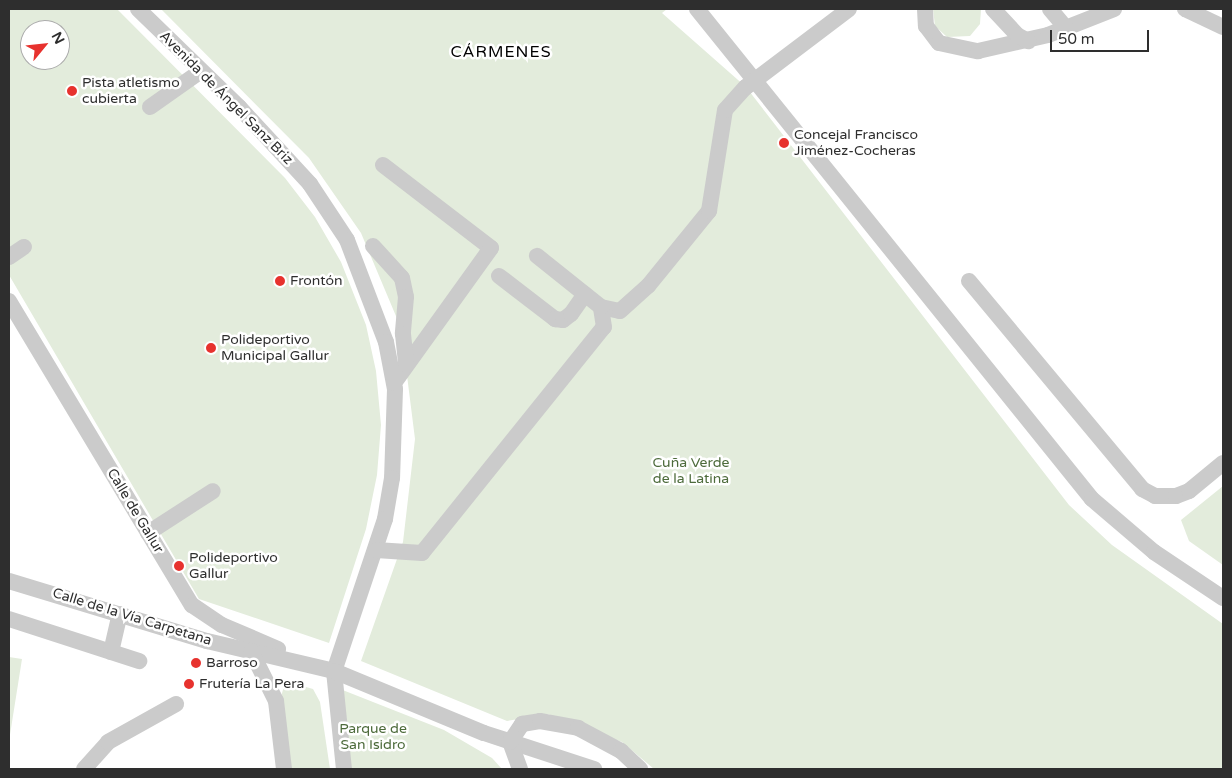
<!DOCTYPE html>
<meta charset="utf-8">
<style>
body{margin:0}
#map{position:relative;width:1232px;height:778px;overflow:hidden;background:#fff;font-family:"Varela Round",sans-serif}
div>[style]{position:absolute}
.green>*{inset:0;background:#e3ecdc}
.minor>*{height:16px;margin:-8px;padding:0 8px;transform-origin:8px;border-radius:8px;background:#cbcbcb}
.dots>*{width:14px;height:14px;translate:-50% -50%;box-sizing:border-box;border:2px solid #fff;border-radius:50%}
span{translate:-50% -50%;white-space:nowrap;text-align:center;line-height:1.15;-webkit-text-stroke:5px #fff;paint-order:stroke}
.poi-label{font-size:14px;color:#2e2e2e}
.left{translate:0 -50%;text-align:left}
.street-label{font-size:14px;color:#2e2e2e}
.park-label{font-size:14px;color:#4d6b3b}
.quarter-label{font-size:16px;color:#000;letter-spacing:1px}
.frame{position:absolute;inset:0;border:10px solid #2e2e2e;pointer-events:none}
.north{position:absolute;left:20px;top:20px;width:50px;height:50px;box-sizing:border-box;background:#fff;border:1px solid #ababab;border-radius:50%;rotate:62deg;font-size:14px;font-weight:700;line-height:20px;text-align:center;color:#2e2e2e}
.north::after{content:'';display:block;margin:auto;width:18px;height:22px;background:#e7322e;clip-path:polygon(50% 0,100% 100%,50% 72%,0 100%)}
.scale{position:absolute;left:1050px;top:30px;width:99px;height:22px;box-sizing:border-box;border:2px solid #2e2e2e;border-top:0;padding-left:6px;font-size:15px;line-height:18px;white-space:nowrap;color:#2e2e2e;-webkit-text-stroke:4px #fff;paint-order:stroke}
</style>
<div id="map">
<div class="green">
<i style="clip-path:polygon(evenodd,9px 9px,117px 9px,285px 178px,315px 217px,341px 262px,366px 325px,376px 371px,381px 425px,377px 475px,366px 529px,329px 643px,199px 599px,9px 275px,9px 9px,30px 30px,60px 30px,60px 60px,30px 60px,30px 30px)"></i>
<i style="clip-path:polygon(161px 9px,667px 9px,662px 13px,746px 87px,1069px 505px,1112px 545px,1223px 624px,1223px 769px,654px 769px,622px 742px,548px 714px,507px 721px,361px 661px,403px 542px,415px 439px,401px 328px,361px 233px,309px 158px)"></i>
<i style="clip-path:polygon(933px 9px,981px 9px,980px 24px,970px 36px,947px 37px,935px 26px)"></i>
<i style="clip-path:polygon(1223px 486px,1223px 565px,1189px 541px,1181px 520px)"></i>
<i style="clip-path:polygon(9px 657px,22px 659px,9px 741px)"></i>
<i style="clip-path:polygon(292px 683px,313px 689px,320px 702px,330px 769px,290px 769px,281px 697px,284px 686px)"></i>
<i style="clip-path:polygon(335px 687px,444px 730px,492px 758px,502px 769px,343px 769px)"></i>
</div>
<div class="minor">
<i style="left:138px;top:9px;width:141px;rotate:44.1deg"></i>
<i style="left:239px;top:107px;width:105px;rotate:47.3deg"></i>
<i style="left:310px;top:184px;width:67px;rotate:56.5deg"></i>
<i style="left:347px;top:240px;width:109px;rotate:69.1deg"></i>
<i style="left:386px;top:342px;width:48px;rotate:79.2deg"></i>
<i style="left:395px;top:389px;width:89px;rotate:91.9deg"></i>
<i style="left:392px;top:478px;width:42px;rotate:99.7deg"></i>
<i style="left:385px;top:519px;width:160px;rotate:108.5deg"></i>
<i style="left:334px;top:671px;width:99px;rotate:84.2deg"></i>
<i style="left:697px;top:9px;width:629px;rotate:51.13deg"></i>
<i style="left:1092px;top:499px;width:82px;rotate:40.5deg"></i>
<i style="left:1154px;top:552px;width:83px;rotate:33.7deg"></i>
<i style="left:925px;top:9px;width:17px;rotate:87deg"></i>
<i style="left:926px;top:26px;width:21px;rotate:53deg"></i>
<i style="left:939px;top:43px;width:40px;rotate:12deg"></i>
<i style="left:978px;top:51px;width:72px;rotate:-12.9deg"></i>
<i style="left:1048px;top:35px;width:71px;rotate:-21.5deg"></i>
<i style="left:993px;top:9px;width:35px;rotate:47deg"></i>
<i style="left:1017px;top:35px;width:13px;rotate:29deg"></i>
<i style="left:1050px;top:9px;width:25px;rotate:50deg"></i>
<i style="left:1185px;top:9px;width:42px;rotate:25.3deg"></i>
<i style="left:150px;top:107px;width:62px;rotate:-35.2deg"></i>
<i style="left:383px;top:165px;width:136px;rotate:37.5deg"></i>
<i style="left:491px;top:248px;width:166px;rotate:125.7deg"></i>
<i style="left:373px;top:246px;width:43px;rotate:47.8deg"></i>
<i style="left:402px;top:278px;width:19px;rotate:78deg"></i>
<i style="left:406px;top:297px;width:37px;rotate:95deg"></i>
<i style="left:403px;top:334px;width:31px;rotate:84deg"></i>
<i style="left:9px;top:257px;width:18px;rotate:-34deg"></i>
<i style="left:499px;top:276px;width:71px;rotate:37.5deg"></i>
<i style="left:555px;top:319px;width:8px;rotate:7deg"></i>
<i style="left:563px;top:320px;width:10px;rotate:-37deg"></i>
<i style="left:571px;top:314px;width:24px;rotate:-55deg"></i>
<i style="left:969px;top:281px;width:271px;rotate:50.2deg"></i>
<i style="left:1142px;top:489px;width:15px;rotate:28deg"></i>
<i style="left:1155px;top:496px;width:21px"></i>
<i style="left:1176px;top:496px;width:14px;rotate:-21deg"></i>
<i style="left:1189px;top:491px;width:44px;rotate:-39.5deg"></i>
<i style="left:9px;top:301px;width:355px;rotate:59deg"></i>
<i style="left:192px;top:605px;width:36px;rotate:34deg"></i>
<i style="left:222px;top:625px;width:61px;rotate:23.2deg"></i>
<i style="left:601px;top:307px;width:19px;rotate:12deg"></i>
<i style="left:620px;top:311px;width:38px;rotate:-42deg"></i>
<i style="left:648px;top:286px;width:97px;rotate:-50.9deg"></i>
<i style="left:709px;top:211px;width:102px;rotate:-81deg"></i>
<i style="left:725px;top:110px;width:31px;rotate:-48deg"></i>
<i style="left:746px;top:87px;width:129px;rotate:-37.1deg"></i>
<i style="left:148px;top:533px;width:77px;rotate:-32.9deg"></i>
<i style="left:376px;top:550px;width:46px;rotate:3.7deg"></i>
<i style="left:422px;top:553px;width:290px;rotate:-51.2deg"></i>
<i style="left:604px;top:327px;width:20px;rotate:-99deg"></i>
<i style="left:601px;top:307px;width:82px;rotate:-141.4deg"></i>
<i style="left:9px;top:581px;width:207px;rotate:16.9deg"></i>
<i style="left:207px;top:641px;width:130px;rotate:13.3deg"></i>
<i style="left:334px;top:671px;width:162px;rotate:22.5deg"></i>
<i style="left:484px;top:733px;width:116px;rotate:18.1deg"></i>
<i style="left:9px;top:619px;width:137px;rotate:17.9deg"></i>
<i style="left:251px;top:651px;width:56px;rotate:63.4deg"></i>
<i style="left:276px;top:701px;width:68px;rotate:83.3deg"></i>
<i style="left:111px;top:652px;width:39px;rotate:-77deg"></i>
<i style="left:84px;top:769px;width:36px;rotate:-48deg"></i>
<i style="left:108px;top:742px;width:78px;rotate:-29.2deg"></i>
<i style="left:520px;top:769px;width:29px;rotate:-110deg"></i>
<i style="left:510px;top:742px;width:22px;rotate:-56deg"></i>
<i style="left:522px;top:724px;width:18px;rotate:-9deg"></i>
<i style="left:540px;top:721px;width:39px;rotate:10deg"></i>
<i style="left:578px;top:728px;width:49px;rotate:28.1deg"></i>
<i style="left:621px;top:751px;width:26px;rotate:43deg"></i>
</div>
<div class="dots">
<i style="left:72px;top:91px;background:#e7322e"></i>
<i style="left:784px;top:143px;background:#e7322e"></i>
<i style="left:280px;top:281px;background:#e7322e"></i>
<i style="left:211px;top:348px;background:#e7322e"></i>
<i style="left:179px;top:566px;background:#e7322e"></i>
<i style="left:196px;top:663px;background:#e7322e"></i>
<i style="left:189px;top:684px;background:#e7322e"></i>
</div>
<div class="poi-label">
<span class="left" style="left:82px;top:91px">Pista atletismo<br>cubierta</span>
<span class="left" style="left:794px;top:143px">Concejal Francisco<br>Jiménez-Cocheras</span>
<span class="left" style="left:290px;top:281px">Frontón</span>
<span class="left" style="left:221px;top:348px">Polideportivo<br>Municipal Gallur</span>
<span class="left" style="left:189px;top:566px">Polideportivo<br>Gallur</span>
<span class="left" style="left:206px;top:663px">Barroso</span>
<span class="left" style="left:199px;top:684px">Frutería La Pera</span>
</div>
<div class="street-label">
<span style="left:226px;top:98px;rotate:45deg">Avenida de Ángel Sanz Briz</span>
<span style="left:135px;top:511px;rotate:59deg">Calle de Gallur</span>
<span style="left:132px;top:617px;rotate:17deg">Calle de la Vía Carpetana</span>
</div>
<div class="park-label">
<span style="left:691px;top:471px">Cuña Verde<br>de la Latina</span>
<span style="left:373px;top:737px">Parque de<br>San Isidro</span>
</div>
<div class="quarter-label">
<span style="left:501px;top:52px">CÁRMENES</span>
</div>
<div class="frame"></div>
<div class="north">N</div>
<div class="scale">50 m</div>
</div>
